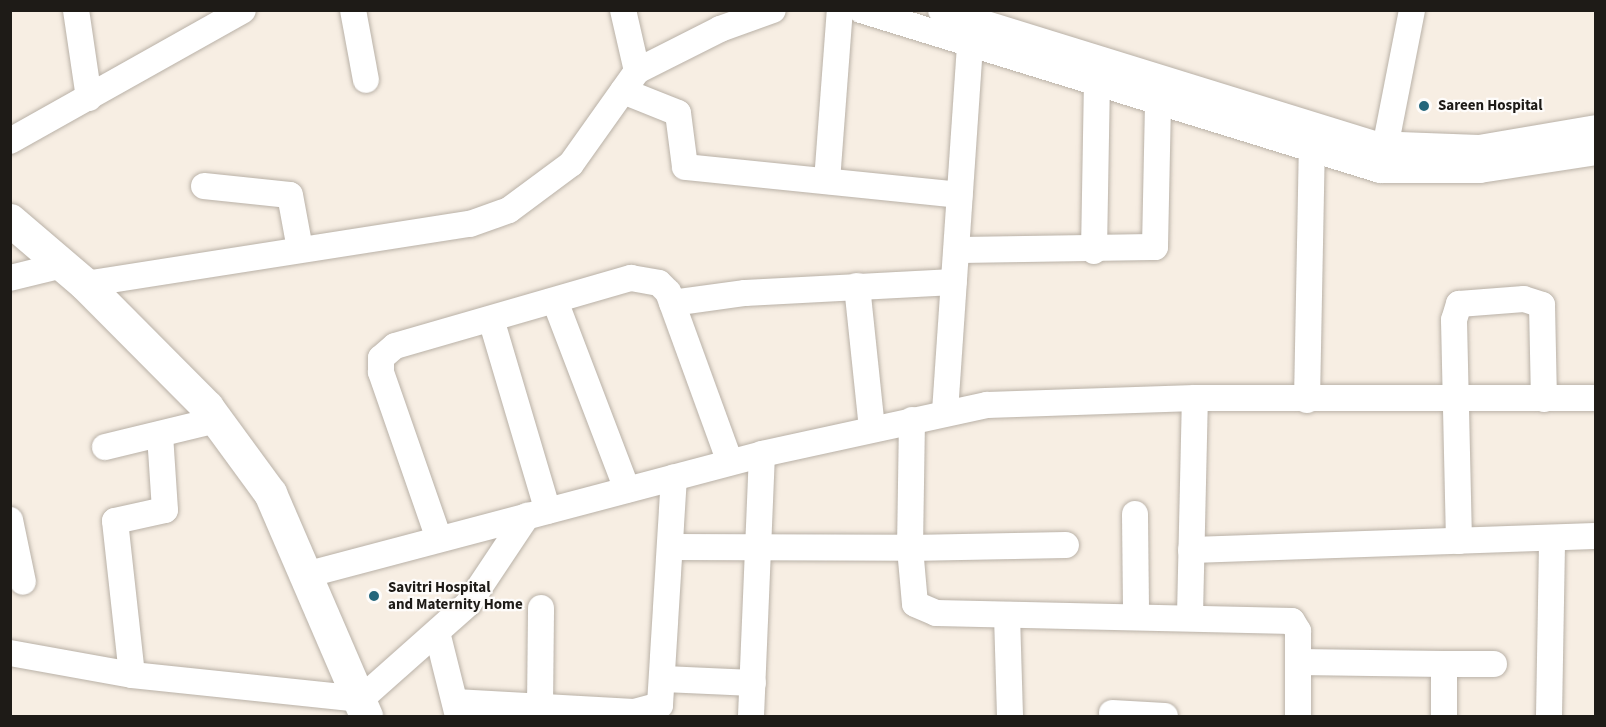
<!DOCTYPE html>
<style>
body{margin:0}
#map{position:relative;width:1606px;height:727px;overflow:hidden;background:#f7eee3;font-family:"Source Sans 3",sans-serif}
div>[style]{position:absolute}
.roads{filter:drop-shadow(0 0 2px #b9b1a7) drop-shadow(0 0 2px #b9b1a7)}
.minor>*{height:26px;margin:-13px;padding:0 13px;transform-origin:13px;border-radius:13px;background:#fff}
.major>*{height:33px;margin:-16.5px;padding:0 16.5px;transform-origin:16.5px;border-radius:16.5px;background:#fff}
.dots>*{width:16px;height:16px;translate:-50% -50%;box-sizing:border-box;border:3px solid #fefcfa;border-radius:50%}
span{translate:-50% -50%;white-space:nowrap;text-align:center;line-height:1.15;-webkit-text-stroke:4.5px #fefcfa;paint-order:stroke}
.poi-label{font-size:15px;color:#1e1b17;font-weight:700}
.left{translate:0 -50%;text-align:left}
.frame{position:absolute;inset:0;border:12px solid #1e1b17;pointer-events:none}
</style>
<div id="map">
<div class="roads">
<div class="minor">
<i style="left:76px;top:10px;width:89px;rotate:81.6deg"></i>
<i style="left:353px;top:10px;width:71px;rotate:79.5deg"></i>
<i style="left:623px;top:10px;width:63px;rotate:77.1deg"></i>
<i style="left:861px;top:10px;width:543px;rotate:17.13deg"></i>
<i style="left:1380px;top:170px;width:100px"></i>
<i style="left:1480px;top:170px;width:117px;rotate:-8.8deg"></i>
<i style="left:941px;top:10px;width:452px;rotate:17.2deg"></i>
<i style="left:1373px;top:144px;width:106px;rotate:2.2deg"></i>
<i style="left:1479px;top:148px;width:119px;rotate:-9.7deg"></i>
<i style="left:623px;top:91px;width:59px;rotate:21.8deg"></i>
<i style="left:678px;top:113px;width:54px;rotate:82.6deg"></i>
<i style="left:685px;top:167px;width:276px;rotate:5.8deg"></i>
<i style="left:10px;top:141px;width:267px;rotate:-29.3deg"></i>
<i style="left:1382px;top:163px;width:156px;rotate:-78.9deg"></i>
<i style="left:827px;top:181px;width:171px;rotate:-85.7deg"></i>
<i style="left:204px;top:186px;width:86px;rotate:6deg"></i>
<i style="left:290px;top:195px;width:55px;rotate:79.5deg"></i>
<i style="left:958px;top:250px;width:197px;rotate:-0.9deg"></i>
<i style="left:1155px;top:247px;width:145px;rotate:-88.8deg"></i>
<i style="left:1094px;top:251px;width:168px;rotate:-89deg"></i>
<i style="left:10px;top:278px;width:55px;rotate:-13.8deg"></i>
<i style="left:85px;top:284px;width:390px;rotate:-8.9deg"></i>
<i style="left:470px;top:224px;width:41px;rotate:-19.7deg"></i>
<i style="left:509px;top:210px;width:77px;rotate:-36.6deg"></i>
<i style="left:571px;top:164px;width:114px;rotate:-54.6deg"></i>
<i style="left:637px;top:71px;width:93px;rotate:-26.8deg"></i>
<i style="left:720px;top:29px;width:56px;rotate:-19.7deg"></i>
<i style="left:857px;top:286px;width:144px;rotate:84deg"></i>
<i style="left:555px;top:301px;width:202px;rotate:69.1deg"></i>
<i style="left:672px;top:303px;width:74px;rotate:-7.8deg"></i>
<i style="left:745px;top:293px;width:209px;rotate:-3deg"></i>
<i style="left:491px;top:319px;width:200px;rotate:73.5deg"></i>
<i style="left:1307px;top:400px;width:266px;rotate:-88.9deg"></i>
<i style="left:945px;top:412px;width:383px;rotate:-86.1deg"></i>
<i style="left:912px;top:420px;width:128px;rotate:90.9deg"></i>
<i style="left:910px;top:548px;width:156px;rotate:-1.1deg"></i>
<i style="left:105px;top:447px;width:115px;rotate:-13.6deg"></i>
<i style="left:1135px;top:514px;width:101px;rotate:89.4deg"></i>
<i style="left:10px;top:520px;width:63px;rotate:78.2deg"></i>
<i style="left:439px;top:539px;width:177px;rotate:-109.2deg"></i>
<i style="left:381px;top:372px;width:14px;rotate:-90deg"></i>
<i style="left:381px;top:358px;width:18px;rotate:-41deg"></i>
<i style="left:395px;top:346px;width:246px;rotate:-16.1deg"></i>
<i style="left:631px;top:278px;width:28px;rotate:10deg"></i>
<i style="left:659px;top:283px;width:13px;rotate:45deg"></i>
<i style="left:668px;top:292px;width:181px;rotate:70deg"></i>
<i style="left:1459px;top:541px;width:221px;rotate:-91.3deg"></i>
<i style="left:1454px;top:320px;width:17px;rotate:-73deg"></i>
<i style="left:1459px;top:304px;width:65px;rotate:-4.4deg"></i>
<i style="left:1524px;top:299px;width:19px;rotate:18deg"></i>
<i style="left:1542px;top:305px;width:94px;rotate:88.8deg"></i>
<i style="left:671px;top:547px;width:239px;rotate:0.2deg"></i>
<i style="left:910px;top:548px;width:56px;rotate:84.9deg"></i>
<i style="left:915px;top:604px;width:23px;rotate:23deg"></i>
<i style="left:936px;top:613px;width:356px;rotate:1.3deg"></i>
<i style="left:1292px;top:621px;width:12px;rotate:59deg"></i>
<i style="left:1298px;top:631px;width:85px;rotate:90deg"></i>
<i style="left:1191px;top:550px;width:405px;rotate:-2deg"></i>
<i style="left:309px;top:574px;width:469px;rotate:-14.8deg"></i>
<i style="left:762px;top:454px;width:230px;rotate:-12.3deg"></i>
<i style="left:987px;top:405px;width:208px;rotate:-1.9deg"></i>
<i style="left:1195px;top:398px;width:401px"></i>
<i style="left:1007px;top:615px;width:101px;rotate:88.3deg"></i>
<i style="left:1190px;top:615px;width:217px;rotate:-88.7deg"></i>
<i style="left:438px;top:636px;width:82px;rotate:76deg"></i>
<i style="left:10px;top:653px;width:124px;rotate:10.2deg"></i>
<i style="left:132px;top:675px;width:230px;rotate:6deg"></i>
<i style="left:361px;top:699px;width:144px;rotate:-41.6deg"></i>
<i style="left:469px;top:603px;width:105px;rotate:-56.3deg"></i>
<i style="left:1298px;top:662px;width:146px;rotate:0.8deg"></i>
<i style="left:1444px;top:664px;width:52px;rotate:90deg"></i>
<i style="left:1444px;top:664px;width:50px"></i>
<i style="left:132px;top:675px;width:155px;rotate:-96.3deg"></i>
<i style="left:115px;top:521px;width:51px;rotate:-12.4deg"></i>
<i style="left:165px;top:510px;width:76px;rotate:-93.8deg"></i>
<i style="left:664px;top:679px;width:89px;rotate:2.6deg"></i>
<i style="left:455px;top:702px;width:179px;rotate:3.2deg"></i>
<i style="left:634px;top:712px;width:27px;rotate:-15deg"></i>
<i style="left:660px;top:705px;width:228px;rotate:-86.5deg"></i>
<i style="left:540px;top:707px;width:99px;rotate:-89.4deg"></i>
<i style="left:1112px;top:713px;width:53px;rotate:3.2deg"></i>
<i style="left:751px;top:716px;width:262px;rotate:-87.6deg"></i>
<i style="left:1549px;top:716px;width:178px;rotate:-89deg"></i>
</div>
<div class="major">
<i style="left:10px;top:220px;width:99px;rotate:40.5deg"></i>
<i style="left:85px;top:284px;width:173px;rotate:45.2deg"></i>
<i style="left:207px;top:407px;width:107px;rotate:53.8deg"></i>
<i style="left:270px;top:493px;width:243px;rotate:66.7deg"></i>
</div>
</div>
<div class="dots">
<i style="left:1424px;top:106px;background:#25667a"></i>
<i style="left:374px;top:596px;background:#25667a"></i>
</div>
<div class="poi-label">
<span class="left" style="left:1438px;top:106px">Sareen Hospital</span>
<span class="left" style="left:388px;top:596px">Savitri Hospital<br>and Maternity Home</span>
</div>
<div class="frame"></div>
</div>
